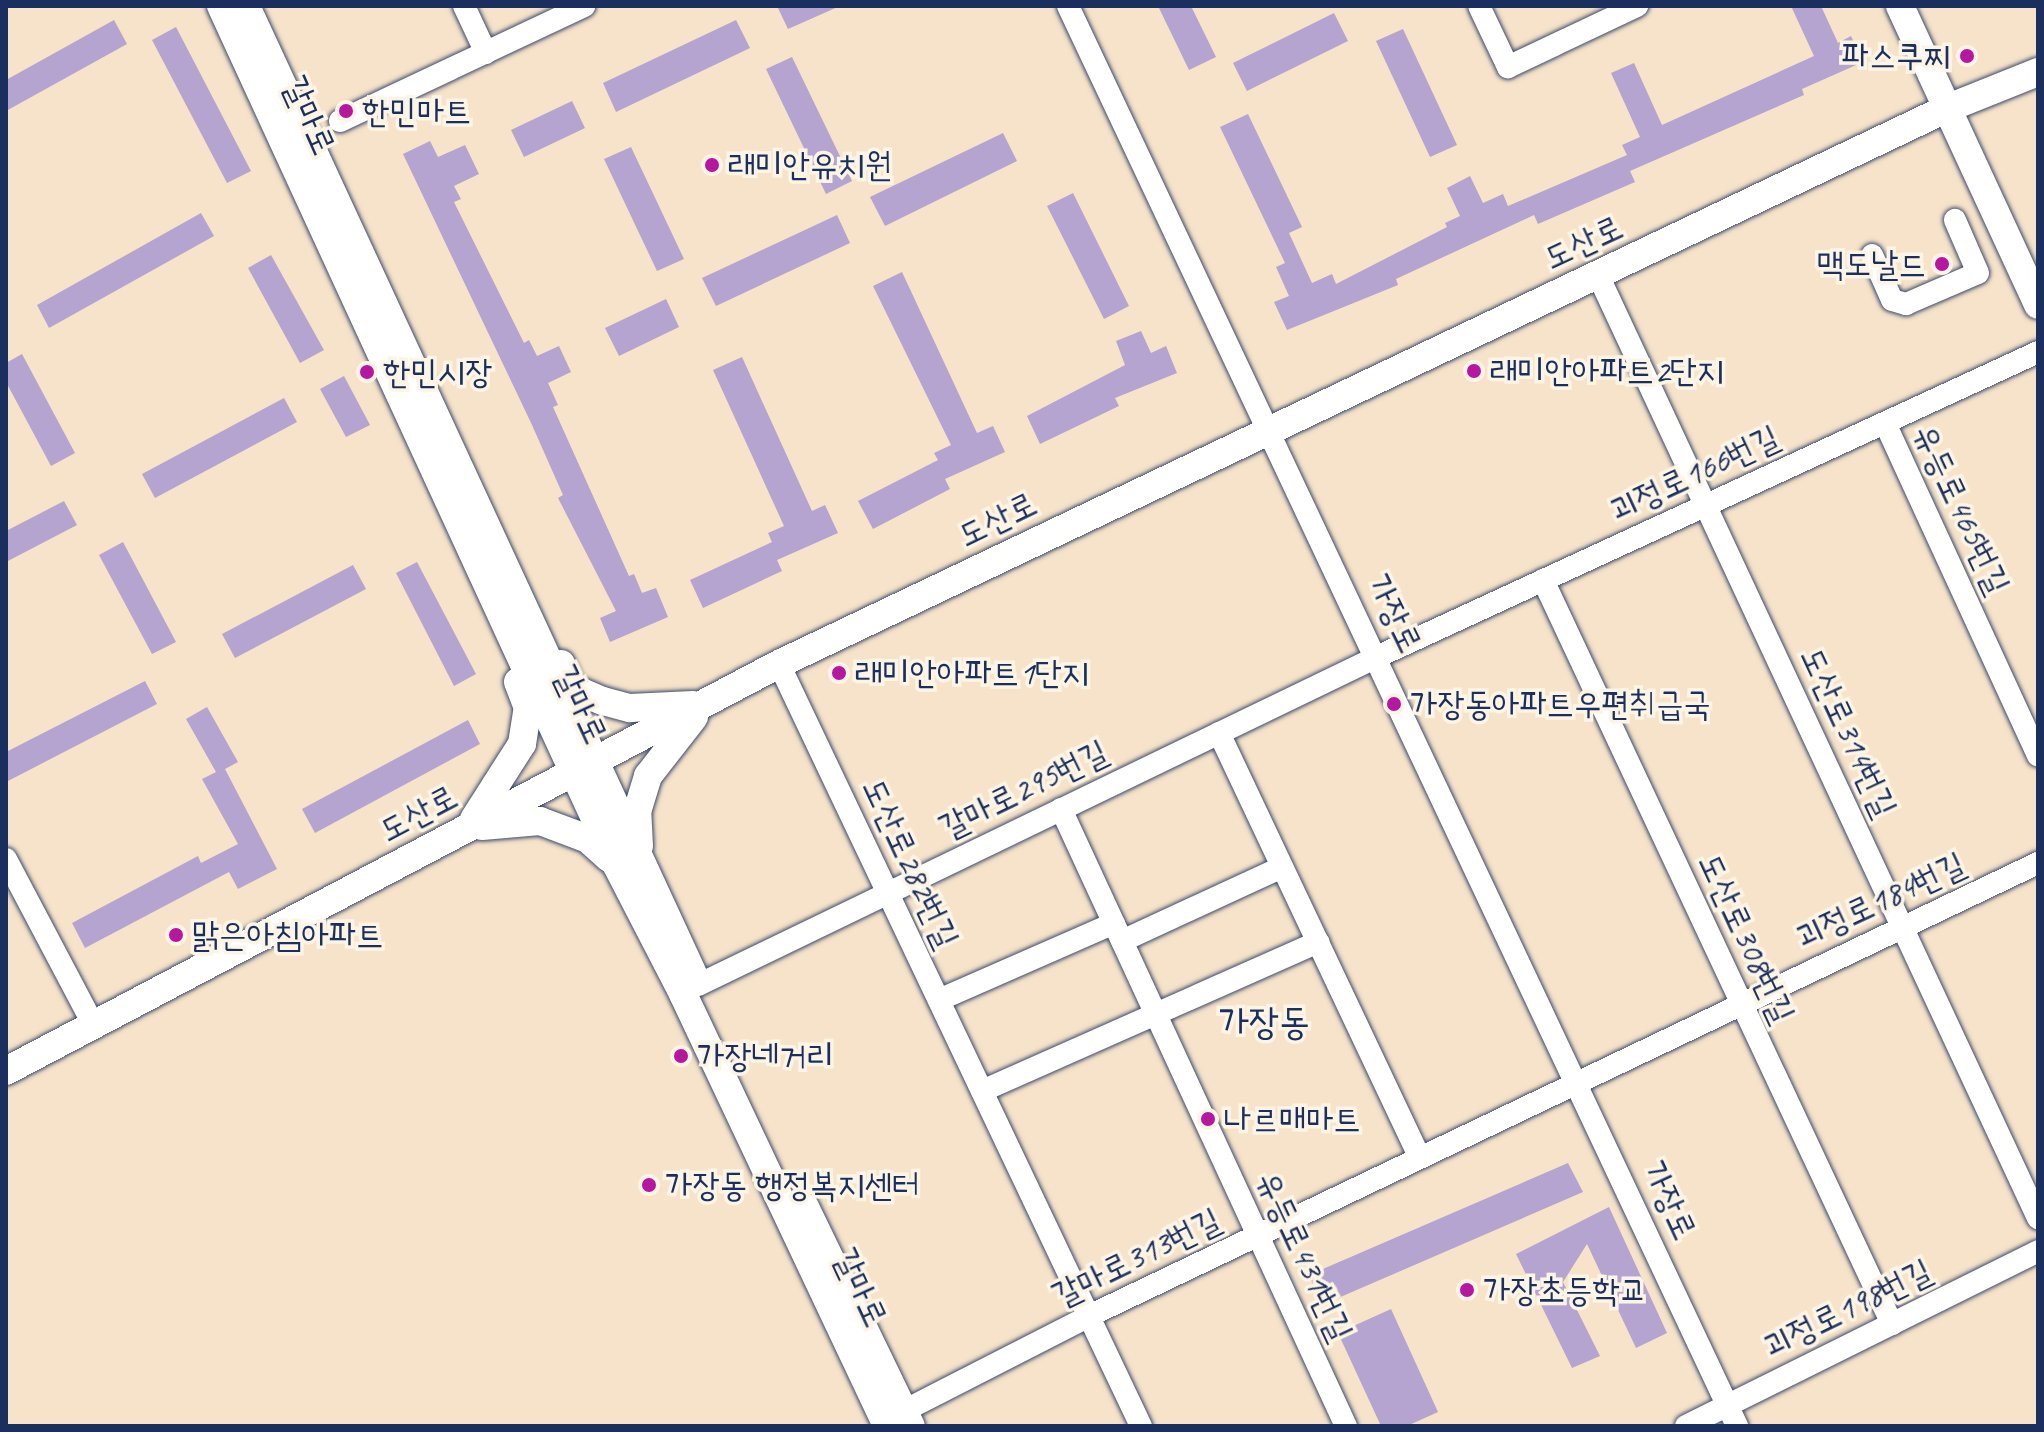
<!DOCTYPE html>
<meta charset="utf-8">
<style>
body{margin:0}
#map{position:relative;width:2044px;height:1432px;overflow:hidden;background:#f6e3c9;font-family:Caveat,"Poor Story",sans-serif}
div>[style]{position:absolute}
.building>*{inset:0;background:#b4a4cf}
.roads{filter:drop-shadow(0 0 2px #3c4a6e) drop-shadow(0 0 2px #3c4a6e)}
.minor>*{height:22px;margin:-11px;padding:0 11px;transform-origin:11px;border-radius:11px;background:#fff}
.major>*{height:28px;margin:-14px;padding:0 14px;transform-origin:14px;border-radius:14px;background:#fff}
.dots>*{width:22px;height:22px;translate:-50% -50%;box-sizing:border-box;border:4px solid #fcf5e5;border-radius:50%}
span{translate:-50% -50%;white-space:nowrap;text-align:center;line-height:1.15;-webkit-text-stroke:7px #fcf5e5;paint-order:stroke}
.poi-label{font-size:34px;color:#1b2f5e}
.right{translate:-100% -50%;text-align:right}
.left{translate:0 -50%;text-align:left}
.street-label{font-size:34px;color:#1b2f5e}
.quarter-label{font-size:38px;color:#1b2f5e}
.frame{position:absolute;inset:0;border:8px solid #1b2f5e;pointer-events:none}
</style>
<div id="map">
<div class="building">
<i style="clip-path:polygon(777px 6px,840px 6px,788px 29px)"></i>
<i style="clip-path:polygon(1158px 6px,1191px 6px,1216px 57px,1189px 70px)"></i>
<i style="clip-path:polygon(1791px 6px,1821px 6px,1838px 43px,1851px 36px,1863px 62px,1802px 89px,1804px 95px,1630px 171px,1635px 182px,1538px 224px,1534px 215px,1396px 279px,1398px 285px,1287px 330px,1274px 302px,1289px 296px,1276px 267px,1285px 263px,1220px 127px,1248px 114px,1302px 227px,1289px 233px,1312px 283px,1332px 274px,1336px 284px,1447px 227px,1445px 223px,1460px 216px,1447px 188px,1470px 176px,1483px 203px,1503px 194px,1508px 206px,1627px 155px,1622px 145px,1640px 137px,1611px 73px,1634px 63px,1662px 125px,1814px 56px)"></i>
<i style="clip-path:polygon(1334px 13px,1348px 41px,1247px 91px,1233px 63px)"></i>
<i style="clip-path:polygon(114px 20px,127px 44px,6px 111px,6px 80px)"></i>
<i style="clip-path:polygon(736px 20px,750px 48px,616px 112px,603px 83px)"></i>
<i style="clip-path:polygon(176px 27px,251px 171px,227px 183px,152px 40px)"></i>
<i style="clip-path:polygon(1403px 29px,1457px 145px,1430px 157px,1376px 41px)"></i>
<i style="clip-path:polygon(792px 57px,852px 181px,826px 194px,766px 69px)"></i>
<i style="clip-path:polygon(572px 101px,585px 128px,524px 157px,511px 130px)"></i>
<i style="clip-path:polygon(1003px 133px,1017px 161px,885px 226px,870px 197px)"></i>
<i style="clip-path:polygon(430px 141px,438px 157px,465px 145px,479px 174px,454px 186px,461px 199px,454px 202px,524px 343px,529px 340px,537px 356px,559px 346px,571px 372px,548px 383px,558px 405px,553px 407px,629px 576px,634px 574px,642px 593px,656px 588px,668px 617px,610px 642px,600px 618px,616px 611px,558px 498px,563px 495px,532px 425px,403px 154px)"></i>
<i style="clip-path:polygon(631px 147px,684px 259px,657px 271px,604px 159px)"></i>
<i style="clip-path:polygon(1073px 193px,1129px 306px,1104px 319px,1047px 206px)"></i>
<i style="clip-path:polygon(201px 213px,214px 236px,49px 328px,37px 305px)"></i>
<i style="clip-path:polygon(837px 215px,850px 243px,716px 306px,702px 278px)"></i>
<i style="clip-path:polygon(271px 255px,324px 350px,300px 363px,248px 268px)"></i>
<i style="clip-path:polygon(902px 272px,977px 433px,993px 426px,1005px 452px,945px 479px,950px 489px,873px 529px,858px 501px,938px 460px,934px 453px,951px 445px,873px 286px)"></i>
<i style="clip-path:polygon(666px 299px,679px 327px,619px 356px,605px 328px)"></i>
<i style="clip-path:polygon(1141px 331px,1151px 353px,1166px 346px,1177px 373px,1115px 398px,1119px 406px,1040px 444px,1027px 416px,1125px 365px,1116px 341px)"></i>
<i style="clip-path:polygon(22px 354px,75px 453px,51px 466px,6px 382px,6px 363px)"></i>
<i style="clip-path:polygon(742px 357px,812px 511px,825px 505px,838px 533px,777px 560px,782px 571px,703px 608px,690px 580px,772px 542px,768px 533px,784px 526px,713px 370px)"></i>
<i style="clip-path:polygon(344px 376px,370px 425px,346px 437px,320px 389px)"></i>
<i style="clip-path:polygon(284px 398px,297px 422px,155px 498px,142px 474px)"></i>
<i style="clip-path:polygon(64px 501px,77px 525px,6px 562px,6px 531px)"></i>
<i style="clip-path:polygon(123px 542px,176px 642px,152px 654px,99px 555px)"></i>
<i style="clip-path:polygon(417px 562px,476px 674px,454px 686px,396px 573px)"></i>
<i style="clip-path:polygon(353px 565px,366px 589px,235px 658px,222px 634px)"></i>
<i style="clip-path:polygon(145px 681px,157px 704px,6px 782px,6px 752px)"></i>
<i style="clip-path:polygon(207px 707px,238px 762px,225px 769px,277px 869px,238px 889px,229px 872px,85px 948px,72px 923px,198px 856px,201px 863px,238px 844px,202px 779px,216px 772px,186px 719px)"></i>
<i style="clip-path:polygon(468px 720px,480px 744px,315px 833px,302px 809px)"></i>
<i style="clip-path:polygon(1568px 1163px,1583px 1192px,1322px 1305px,1309px 1275px)"></i>
<i style="clip-path:polygon(1609px 1207px,1667px 1333px,1636px 1348px,1587px 1244px,1563px 1282px,1600px 1356px,1572px 1368px,1516px 1254px)"></i>
<i style="clip-path:polygon(1391px 1309px,1438px 1412px,1407px 1426px,1381px 1426px,1338px 1333px)"></i>
</div>
<div class="roads">
<div class="minor">
<i style="left:464px;top:6px;width:52px;rotate:64.9deg"></i>
<i style="left:1068px;top:6px;width:1570px;rotate:64.77deg"></i>
<i style="left:1479px;top:6px;width:68px;rotate:64.6deg"></i>
<i style="left:1508px;top:67px;width:143px;rotate:-25.3deg"></i>
<i style="left:340px;top:121px;width:270px;rotate:-25.2deg"></i>
<i style="left:1872px;top:255px;width:49px;rotate:66deg"></i>
<i style="left:1892px;top:300px;width:15px;rotate:16deg"></i>
<i style="left:1906px;top:304px;width:78px;rotate:-23.3deg"></i>
<i style="left:1978px;top:273px;width:58px;rotate:-113.5deg"></i>
<i style="left:1598px;top:275px;width:1041px;rotate:64.99deg"></i>
<i style="left:1885px;top:423px;width:366px;rotate:65.3deg"></i>
<i style="left:1543px;top:580px;width:822px;rotate:64.87deg"></i>
<i style="left:779px;top:664px;width:844px;rotate:64.59deg"></i>
<i style="left:1219px;top:733px;width:469px;rotate:64.7deg"></i>
<i style="left:1061px;top:809px;width:680px;rotate:65.21deg"></i>
<i style="left:6px;top:859px;width:187px;rotate:62.2deg"></i>
<i style="left:1122px;top:941px;width:176px;rotate:-24.8deg"></i>
<i style="left:698px;top:985px;width:756px;rotate:-25.79deg"></i>
<i style="left:1379px;top:656px;width:726px;rotate:-24.76deg"></i>
<i style="left:939px;top:1000px;width:191px;rotate:-23.7deg"></i>
<i style="left:982px;top:1091px;width:368px;rotate:-23.9deg"></i>
<i style="left:890px;top:1418px;width:224px;rotate:-27.1deg"></i>
<i style="left:1089px;top:1316px;width:1052px;rotate:-25.52deg"></i>
<i style="left:1686px;top:1426px;width:393px;rotate:-26.4deg"></i>
</div>
<div class="major">
<i style="left:221px;top:6px;width:945px;rotate:65.28deg"></i>
<i style="left:616px;top:864px;width:146px;rotate:62.7deg"></i>
<i style="left:683px;top:994px;width:478px;rotate:64.7deg"></i>
<i style="left:246px;top:6px;width:1071px;rotate:65.21deg"></i>
<i style="left:1900px;top:6px;width:329px;rotate:65.2deg"></i>
<i style="left:561px;top:664px;width:26px;rotate:65deg"></i>
<i style="left:572px;top:688px;width:34px;rotate:23deg"></i>
<i style="left:603px;top:701px;width:28px;rotate:15deg"></i>
<i style="left:630px;top:708px;width:63px;rotate:-2.7deg"></i>
<i style="left:474px;top:819px;width:89px;rotate:-57.4deg"></i>
<i style="left:522px;top:744px;width:36px;rotate:-81deg"></i>
<i style="left:528px;top:708px;width:28px;rotate:-111deg"></i>
<i style="left:482px;top:826px;width:58px;rotate:-4.9deg"></i>
<i style="left:540px;top:821px;width:51px;rotate:20.6deg"></i>
<i style="left:588px;top:839px;width:28px;rotate:42deg"></i>
<i style="left:639px;top:846px;width:34px;rotate:-93deg"></i>
<i style="left:637px;top:812px;width:38px;rotate:-73deg"></i>
<i style="left:648px;top:776px;width:75px;rotate:-52.1deg"></i>
<i style="left:6px;top:1071px;width:874px;rotate:-27.77deg"></i>
<i style="left:779px;top:664px;width:1294px;rotate:-25.44deg"></i>
<i style="left:1948px;top:108px;width:97px;rotate:-21.8deg"></i>
<i style="left:805px;top:1207px;width:243px;rotate:64.2deg"></i>
</div>
</div>
<div class="dots">
<i style="left:1967px;top:56px;background:#b5179e"></i>
<i style="left:346px;top:111px;background:#b5179e"></i>
<i style="left:712px;top:165px;background:#b5179e"></i>
<i style="left:1942px;top:264px;background:#b5179e"></i>
<i style="left:1474px;top:371px;background:#b5179e"></i>
<i style="left:367px;top:372px;background:#b5179e"></i>
<i style="left:839px;top:673px;background:#b5179e"></i>
<i style="left:1394px;top:704px;background:#b5179e"></i>
<i style="left:176px;top:935px;background:#b5179e"></i>
<i style="left:681px;top:1056px;background:#b5179e"></i>
<i style="left:1208px;top:1119px;background:#b5179e"></i>
<i style="left:649px;top:1185px;background:#b5179e"></i>
<i style="left:1467px;top:1290px;background:#b5179e"></i>
</div>
<div class="poi-label">
<span class="right" style="left:1951px;top:56px">파스쿠찌</span>
<span class="left" style="left:362px;top:111px">한민마트</span>
<span class="left" style="left:728px;top:165px">래미안유치원</span>
<span class="right" style="left:1926px;top:264px">맥도날드</span>
<span class="left" style="left:1490px;top:371px">래미안아파트2단지</span>
<span class="left" style="left:383px;top:372px">한민시장</span>
<span class="left" style="left:855px;top:673px">래미안아파트1단지</span>
<span class="left" style="left:1410px;top:704px">가장동아파트우편취급국</span>
<span class="left" style="left:192px;top:935px">맑은아침아파트</span>
<span class="left" style="left:697px;top:1056px">가장네거리</span>
<span class="left" style="left:1224px;top:1119px">나르매마트</span>
<span class="left" style="left:665px;top:1185px">가장동 행정복지센터</span>
<span class="left" style="left:1483px;top:1290px">가장초등학교</span>
</div>
<div class="street-label">
<span style="left:310px;top:115px;rotate:66deg">갈마로</span>
<span style="left:1583px;top:242px;rotate:-25deg">도산로</span>
<span style="left:1694px;top:473px;rotate:-25deg">괴정로166번길</span>
<span style="left:1962px;top:509px;rotate:65deg">유등로465번길</span>
<span style="left:997px;top:519px;rotate:-26deg">도산로</span>
<span style="left:1395px;top:613px;rotate:64deg">가장로</span>
<span style="left:581px;top:704px;rotate:65deg">갈마로</span>
<span style="left:1849px;top:732px;rotate:65deg">도산로314번길</span>
<span style="left:1023px;top:789px;rotate:-26deg">갈마로295번길</span>
<span style="left:418px;top:813px;rotate:-28deg">도산로</span>
<span style="left:911px;top:863px;rotate:65deg">도산로282번길</span>
<span style="left:1880px;top:900px;rotate:-25deg">괴정로184번길</span>
<span style="left:1747px;top:938px;rotate:65deg">도산로308번길</span>
<span style="left:1670px;top:1200px;rotate:65deg">가장로</span>
<span style="left:1305px;top:1256px;rotate:65deg">유등로431번길</span>
<span style="left:1136px;top:1257px;rotate:-26deg">갈마로313번길</span>
<span style="left:861px;top:1287px;rotate:65deg">갈마로</span>
<span style="left:1847px;top:1308px;rotate:-26deg">괴정로198번길</span>
</div>
<div class="quarter-label">
<span style="left:1264px;top:1022px">가장동</span>
</div>
<div class="frame"></div>
</div>
